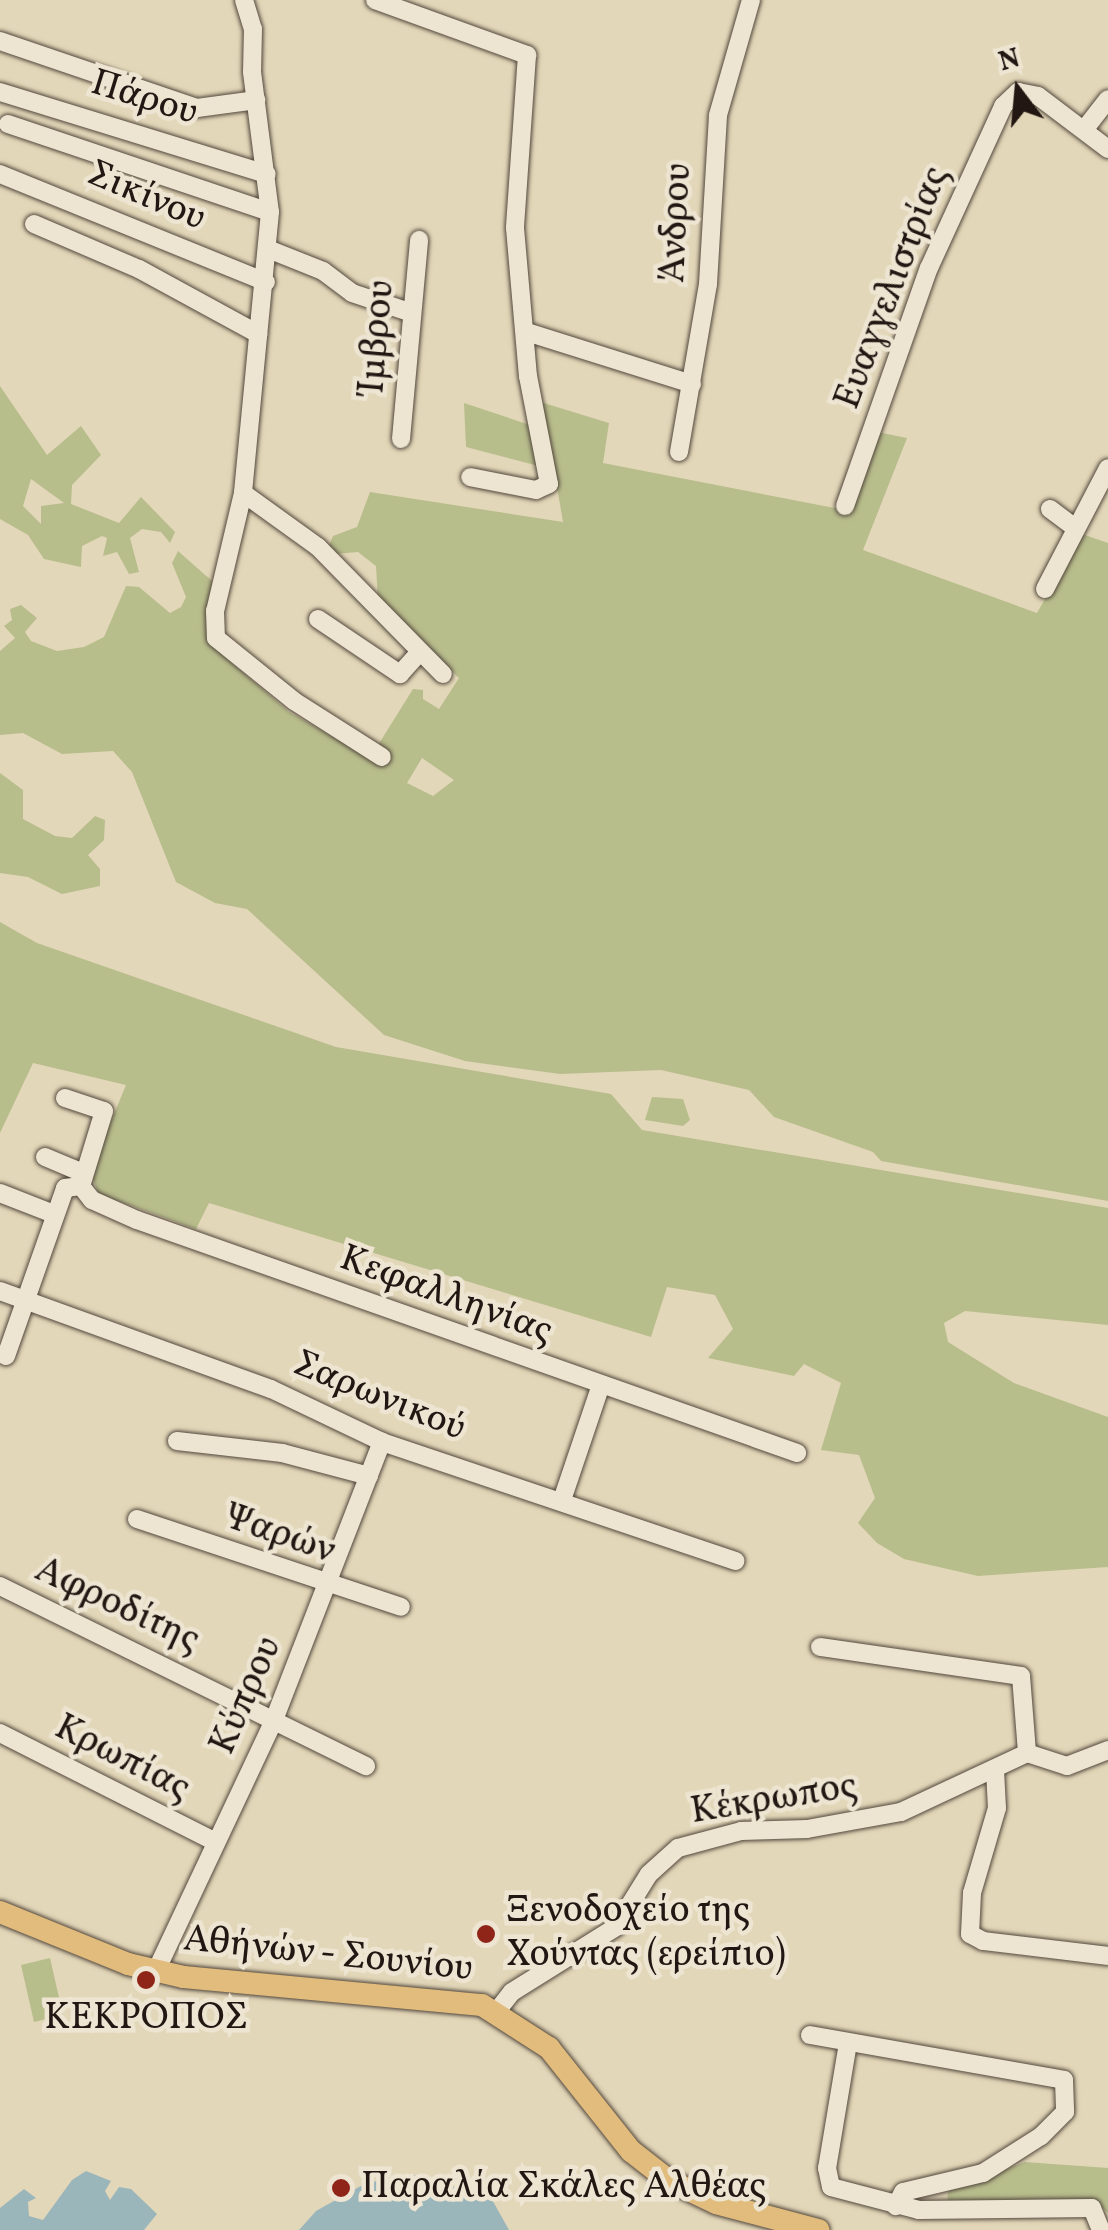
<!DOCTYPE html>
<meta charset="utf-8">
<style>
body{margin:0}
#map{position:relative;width:1108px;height:2230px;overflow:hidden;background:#e3d7b9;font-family:Vollkorn,serif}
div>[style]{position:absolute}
.green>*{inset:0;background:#b8bd8c}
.water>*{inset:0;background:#9bb6bb}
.roads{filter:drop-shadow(0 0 2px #52473c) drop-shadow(0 0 2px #52473c)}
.minor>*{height:18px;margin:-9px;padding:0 9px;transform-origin:9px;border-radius:9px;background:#ede5d2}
.major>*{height:22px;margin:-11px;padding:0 11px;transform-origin:11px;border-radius:11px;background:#e2bc7c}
.dots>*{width:28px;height:28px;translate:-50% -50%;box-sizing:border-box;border:5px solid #ede5d2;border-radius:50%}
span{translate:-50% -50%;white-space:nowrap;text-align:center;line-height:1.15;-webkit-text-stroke:9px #ede5d2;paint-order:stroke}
.street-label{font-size:38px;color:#221712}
.poi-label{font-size:38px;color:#221712}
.left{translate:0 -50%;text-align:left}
.north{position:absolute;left:968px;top:40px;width:100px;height:100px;-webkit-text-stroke:8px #ede5d2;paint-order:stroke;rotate:344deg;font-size:28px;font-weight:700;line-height:40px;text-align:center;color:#221712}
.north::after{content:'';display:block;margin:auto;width:35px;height:45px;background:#221712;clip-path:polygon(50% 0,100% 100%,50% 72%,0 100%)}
</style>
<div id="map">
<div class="green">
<i style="clip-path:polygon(evenodd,0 386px,47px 455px,81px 426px,101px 455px,72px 485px,71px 504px,119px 523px,141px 497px,175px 532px,170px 543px,161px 532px,142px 529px,130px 538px,139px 572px,129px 574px,117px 552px,103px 556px,107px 538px,102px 536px,82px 546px,81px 567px,44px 559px,28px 535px,0 519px,0 386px,31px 479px,64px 503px,41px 506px,41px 524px,23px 506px,31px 479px)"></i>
<i style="clip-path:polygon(evenodd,534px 400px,609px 423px,603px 463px,845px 510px,877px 432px,907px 438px,863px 550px,1037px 613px,1082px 534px,1108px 543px,1108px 1201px,881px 1161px,873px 1152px,774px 1117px,749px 1090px,661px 1070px,560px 1074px,465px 1061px,384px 1035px,247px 909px,215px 903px,176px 882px,132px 772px,113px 751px,62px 754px,23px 733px,0 735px,0 651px,15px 638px,4px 626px,12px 620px,10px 609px,21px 605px,37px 618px,25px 632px,31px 641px,57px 651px,84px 647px,104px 637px,126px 586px,139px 587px,170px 613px,181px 607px,186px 597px,172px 563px,178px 551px,212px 581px,215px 646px,227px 659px,289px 712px,370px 758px,413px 689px,423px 690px,423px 699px,439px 709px,459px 678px,378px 601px,376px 566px,358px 552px,335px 554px,328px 548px,333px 536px,357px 527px,370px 492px,563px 522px,554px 470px,466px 447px,464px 403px,539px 428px,534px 400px,422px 758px,454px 780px,433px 796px,407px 783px,422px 758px)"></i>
<i style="clip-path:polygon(0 773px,23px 790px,23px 819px,55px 836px,72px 838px,95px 816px,105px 820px,104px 840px,88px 855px,100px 869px,100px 886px,62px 894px,28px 877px,0 873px)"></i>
<i style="clip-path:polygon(0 922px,37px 943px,336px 1047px,611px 1094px,642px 1130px,1108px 1208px,1108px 1325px,965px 1311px,944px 1323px,948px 1342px,1014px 1383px,1108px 1417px,1108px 1567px,978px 1576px,904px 1559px,877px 1543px,858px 1523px,875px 1498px,859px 1455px,821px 1450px,841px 1383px,804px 1364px,794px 1376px,708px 1358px,733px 1329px,715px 1295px,667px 1287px,651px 1337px,209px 1203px,196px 1229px,99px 1194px,90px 1172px,126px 1085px,33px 1063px,0 1133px)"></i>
<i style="clip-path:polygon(652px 1097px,683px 1099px,690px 1120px,683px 1126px,645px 1120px)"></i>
<i style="clip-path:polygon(50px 1958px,63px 2015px,34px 2022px,21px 1965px)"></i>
<i style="clip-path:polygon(1025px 2162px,1108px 2168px,1108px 2213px,1097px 2203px,947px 2205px,948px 2191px)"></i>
</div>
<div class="water">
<i style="clip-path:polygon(86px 2171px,111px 2181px,105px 2191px,110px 2200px,119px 2187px,131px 2189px,157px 2214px,144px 2230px,0 2230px,0 2208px,24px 2189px,36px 2198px,28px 2202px,29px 2216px,43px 2220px,72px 2180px)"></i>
<i style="clip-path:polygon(413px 2175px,490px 2196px,509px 2230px,299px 2230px,316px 2211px,366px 2183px)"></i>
</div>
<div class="roads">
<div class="minor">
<i style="left:244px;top:0;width:30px;rotate:73deg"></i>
<i style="left:253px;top:29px;width:43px;rotate:91.3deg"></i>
<i style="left:252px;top:72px;width:141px;rotate:82.7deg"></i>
<i style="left:270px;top:212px;width:282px;rotate:95.5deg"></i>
<i style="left:243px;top:493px;width:121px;rotate:103.3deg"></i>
<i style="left:215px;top:611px;width:27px;rotate:88deg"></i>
<i style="left:216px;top:638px;width:100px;rotate:38.9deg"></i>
<i style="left:294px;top:701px;width:104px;rotate:32.5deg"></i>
<i style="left:375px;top:0;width:162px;rotate:19.9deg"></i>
<i style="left:527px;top:55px;width:173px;rotate:94deg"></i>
<i style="left:515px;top:228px;width:149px;rotate:85deg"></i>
<i style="left:528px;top:376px;width:110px;rotate:79deg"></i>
<i style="left:549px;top:484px;width:14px;rotate:155deg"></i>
<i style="left:536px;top:490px;width:67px;rotate:-168.9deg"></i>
<i style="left:0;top:41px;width:208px;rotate:18.8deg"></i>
<i style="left:197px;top:108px;width:60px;rotate:-7.7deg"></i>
<i style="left:0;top:92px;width:279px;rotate:17.1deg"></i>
<i style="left:8px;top:124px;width:276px;rotate:18.6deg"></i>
<i style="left:1087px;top:126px;width:34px;rotate:-52deg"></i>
<i style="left:0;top:174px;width:287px;rotate:22.1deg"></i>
<i style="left:34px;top:224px;width:114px;rotate:23.2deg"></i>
<i style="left:139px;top:269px;width:136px;rotate:28.6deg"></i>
<i style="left:268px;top:249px;width:59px;rotate:21.8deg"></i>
<i style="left:323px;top:271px;width:36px;rotate:37deg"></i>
<i style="left:352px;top:293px;width:63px;rotate:18.4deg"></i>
<i style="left:527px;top:332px;width:173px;rotate:17.5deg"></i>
<i style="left:401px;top:439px;width:200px;rotate:-84.8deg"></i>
<i style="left:679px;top:452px;width:170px;rotate:-80.2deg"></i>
<i style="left:708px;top:284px;width:169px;rotate:-86.6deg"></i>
<i style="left:718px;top:115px;width:120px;rotate:-74deg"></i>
<i style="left:243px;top:493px;width:92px;rotate:35.8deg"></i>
<i style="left:318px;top:547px;width:178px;rotate:45.5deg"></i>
<i style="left:845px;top:506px;width:252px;rotate:-70.6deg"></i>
<i style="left:929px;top:268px;width:178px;rotate:-65.4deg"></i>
<i style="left:1003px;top:106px;width:21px;rotate:-43deg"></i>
<i style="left:1018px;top:92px;width:20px;rotate:11deg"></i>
<i style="left:1038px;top:96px;width:88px;rotate:37.1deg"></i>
<i style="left:1050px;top:509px;width:31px;rotate:37deg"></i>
<i style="left:1045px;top:589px;width:136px;rotate:-62.5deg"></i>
<i style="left:318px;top:619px;width:99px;rotate:33.9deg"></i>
<i style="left:400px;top:674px;width:30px;rotate:-48deg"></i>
<i style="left:65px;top:1098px;width:41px;rotate:18.4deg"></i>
<i style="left:104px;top:1111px;width:78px;rotate:107deg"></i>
<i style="left:45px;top:1157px;width:41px;rotate:22.8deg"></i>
<i style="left:81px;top:1186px;width:18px;rotate:52deg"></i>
<i style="left:92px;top:1200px;width:49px;rotate:24deg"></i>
<i style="left:137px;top:1220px;width:700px;rotate:19.44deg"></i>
<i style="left:0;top:1193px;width:58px;rotate:21.3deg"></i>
<i style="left:0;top:1291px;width:288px;rotate:19.9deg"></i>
<i style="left:271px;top:1389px;width:123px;rotate:25.5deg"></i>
<i style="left:382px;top:1442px;width:373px;rotate:18.6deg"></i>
<i style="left:6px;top:1356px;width:178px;rotate:-70.6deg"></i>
<i style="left:65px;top:1188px;width:16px;rotate:-7deg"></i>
<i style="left:177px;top:1441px;width:106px;rotate:6.5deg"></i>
<i style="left:282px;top:1453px;width:90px;rotate:14.8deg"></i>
<i style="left:562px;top:1500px;width:118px;rotate:-71.3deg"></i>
<i style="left:137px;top:1519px;width:278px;rotate:18.4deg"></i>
<i style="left:0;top:1586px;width:408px;rotate:26.2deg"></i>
<i style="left:820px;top:1647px;width:203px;rotate:8.2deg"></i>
<i style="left:1021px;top:1676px;width:77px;rotate:85.5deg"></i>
<i style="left:0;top:1733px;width:242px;rotate:26.8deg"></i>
<i style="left:995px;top:1770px;width:38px;rotate:87deg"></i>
<i style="left:997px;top:1808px;width:89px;rotate:106.4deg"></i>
<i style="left:972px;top:1893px;width:41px;rotate:92.8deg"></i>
<i style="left:970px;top:1934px;width:15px;rotate:28deg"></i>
<i style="left:983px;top:1941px;width:126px;rotate:6.8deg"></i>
<i style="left:156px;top:1971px;width:272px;rotate:-64.8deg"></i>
<i style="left:272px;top:1725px;width:304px;rotate:-68.8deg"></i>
<i style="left:497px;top:2011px;width:24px;rotate:-52deg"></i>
<i style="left:512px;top:1992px;width:123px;rotate:-32deg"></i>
<i style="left:616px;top:1927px;width:62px;rotate:-58.1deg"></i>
<i style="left:649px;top:1874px;width:39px;rotate:-42deg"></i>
<i style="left:678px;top:1848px;width:65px;rotate:-15.1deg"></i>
<i style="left:741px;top:1831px;width:66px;rotate:-1.7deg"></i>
<i style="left:807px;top:1829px;width:96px;rotate:-10.3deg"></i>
<i style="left:901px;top:1812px;width:139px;rotate:-25.1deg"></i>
<i style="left:1027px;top:1753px;width:42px;rotate:18deg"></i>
<i style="left:1067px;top:1766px;width:44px;rotate:-21.3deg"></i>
<i style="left:810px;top:2035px;width:258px;rotate:10deg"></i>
<i style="left:1064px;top:2080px;width:32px;rotate:88deg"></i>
<i style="left:1065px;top:2112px;width:34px;rotate:135deg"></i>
<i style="left:1041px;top:2136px;width:69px;rotate:147.5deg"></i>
<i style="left:983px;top:2173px;width:82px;rotate:166.6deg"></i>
<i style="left:903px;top:2192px;width:16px;rotate:117deg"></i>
<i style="left:848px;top:2043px;width:127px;rotate:99.5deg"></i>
<i style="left:827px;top:2168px;width:19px;rotate:78deg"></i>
<i style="left:831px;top:2187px;width:91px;rotate:14.6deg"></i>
<i style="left:919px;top:2210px;width:173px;rotate:-0.7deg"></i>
<i style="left:1092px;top:2208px;width:24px;rotate:68deg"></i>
</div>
<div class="major">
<i style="left:0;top:1912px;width:138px;rotate:22.1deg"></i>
<i style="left:128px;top:1964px;width:57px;rotate:13.1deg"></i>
<i style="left:184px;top:1977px;width:299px;rotate:5.4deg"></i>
<i style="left:482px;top:2005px;width:80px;rotate:32.7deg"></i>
<i style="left:549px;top:2048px;width:132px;rotate:51.5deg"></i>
<i style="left:631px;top:2151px;width:47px;rotate:38.1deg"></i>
<i style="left:668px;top:2180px;width:53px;rotate:25.6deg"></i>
<i style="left:716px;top:2203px;width:106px;rotate:14.8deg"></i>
</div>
</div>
<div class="dots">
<i style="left:486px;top:1934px;background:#8f2418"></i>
<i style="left:146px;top:1980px;background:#8f2418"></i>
<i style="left:341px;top:2188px;background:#8f2418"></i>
</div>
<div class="street-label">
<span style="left:144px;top:99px;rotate:17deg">Πάρου</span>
<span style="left:146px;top:197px;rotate:23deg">Σικίνου</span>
<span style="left:677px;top:223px;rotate:-87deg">Άνδρου</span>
<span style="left:893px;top:288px;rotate:-69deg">Ευαγγελιστρίας</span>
<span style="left:378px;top:337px;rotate:-85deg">Ίμβρου</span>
<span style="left:446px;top:1296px;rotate:20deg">Κεφαλληνίας</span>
<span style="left:379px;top:1397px;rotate:22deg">Σαρωνικού</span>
<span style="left:279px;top:1535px;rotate:19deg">Ψαρών</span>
<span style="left:117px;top:1606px;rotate:25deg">Αφροδίτης</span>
<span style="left:247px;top:1696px;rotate:-66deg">Κύπρου</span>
<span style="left:122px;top:1759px;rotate:27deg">Κρωπίας</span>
<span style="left:774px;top:1800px;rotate:-9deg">Κέκρωπος</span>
<span style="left:328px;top:1955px;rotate:6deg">Αθήνών - Σουνίου</span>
</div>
<div class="poi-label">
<span class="left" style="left:506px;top:1934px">Ξενοδοχείο της<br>Χούντας (ερείπιο)</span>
<span style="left:146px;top:2019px">ΚΕΚΡΟΠΟΣ</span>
<span class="left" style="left:361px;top:2188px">Παραλία Σκάλες Αλθέας</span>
</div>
<div class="north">N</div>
</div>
